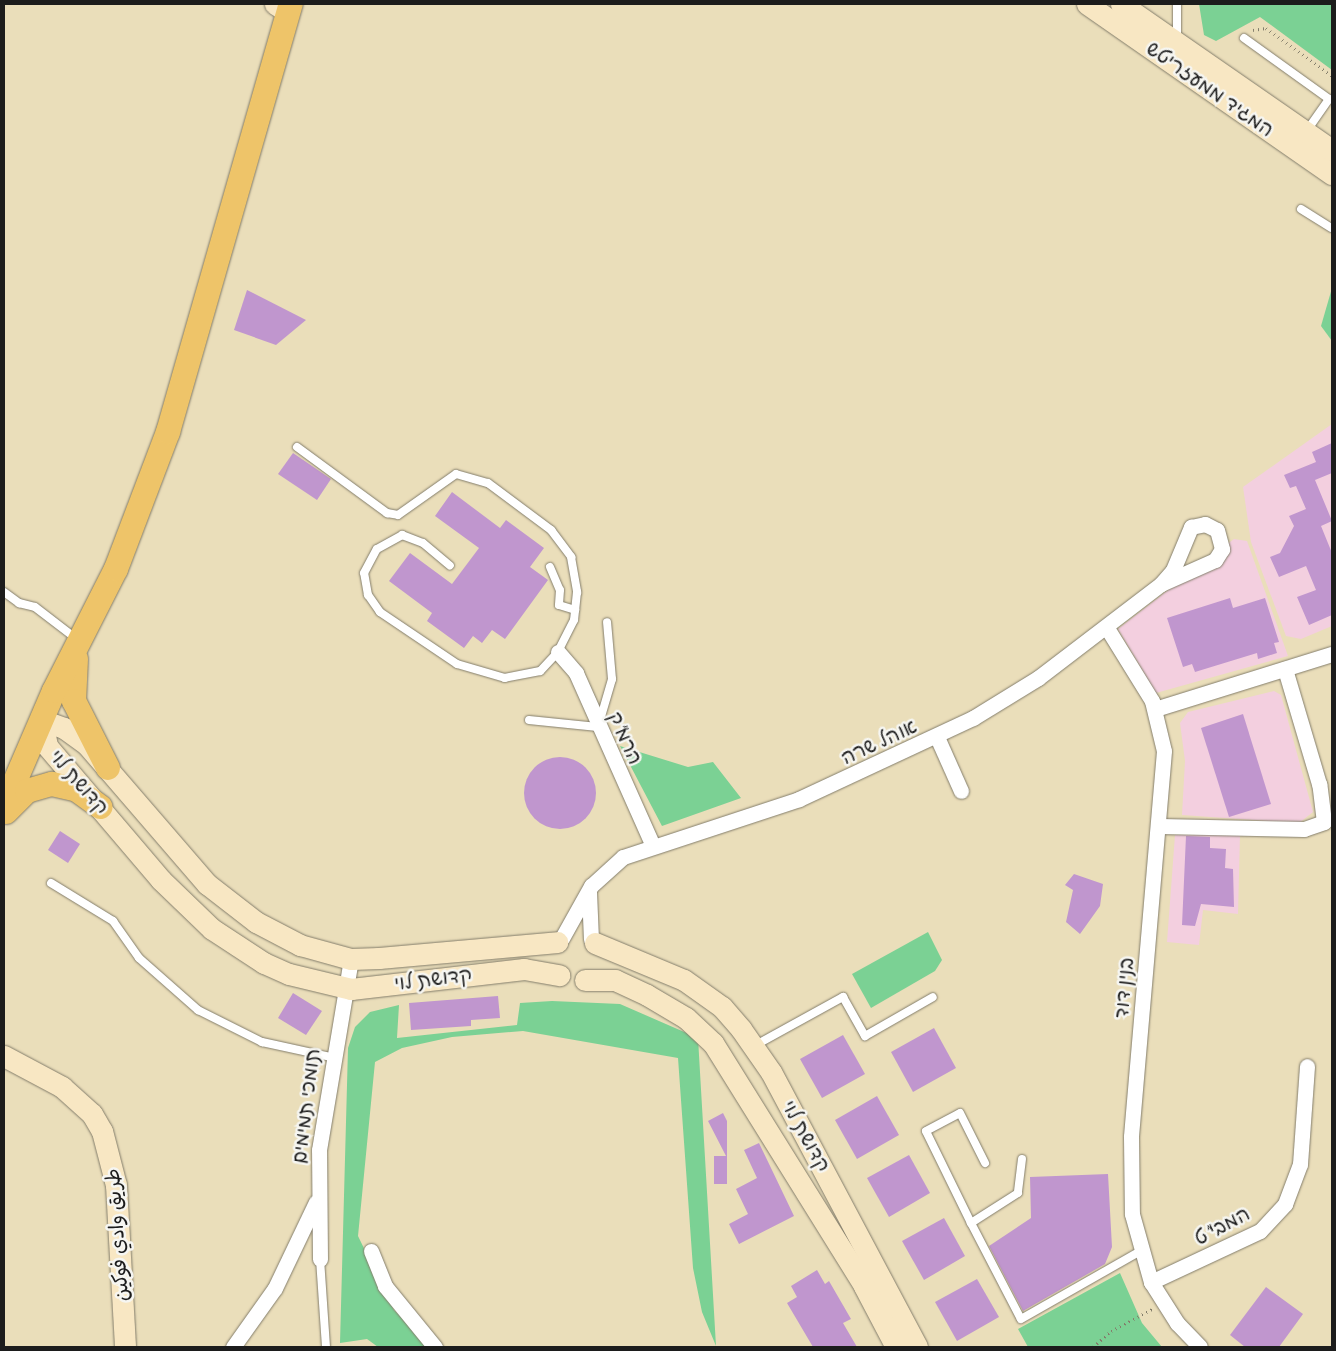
<!DOCTYPE html>
<meta charset="utf-8">
<style>
body{margin:0}
#map{position:relative;width:1336px;height:1351px;overflow:hidden;background:#eadeba;font-family:Caveat,"Playpen Sans Arabic","Playpen Sans Hebrew",sans-serif}
div>[style]{position:absolute}
.built>*{inset:0;background:#f3cfdf}
.green>*{inset:0;background:#7bd194}
.building>*{inset:0;background:#c096ce}
.round{border-radius:50%}
.path>*{height:2.5px;margin-top:-1.25px;transform-origin:0;background:repeating-linear-gradient(90deg,#837d6b 0 1px,transparent 0 5px)}
.roads{filter:drop-shadow(0 0 1px #837d6b) drop-shadow(0 0 1px #837d6b)}
.lane>*{height:8px;margin:-4px;padding:0 4px;transform-origin:4px;border-radius:4px;background:#fff}
.street>*{height:15px;margin:-7.5px;padding:0 7.5px;transform-origin:7.5px;border-radius:7.5px;background:#fff}
.secondary>*{height:21px;margin:-10.5px;padding:0 10.5px;transform-origin:10.5px;border-radius:10.5px;background:#f8e7c3}
.primary>*{height:24px;margin:-12px;padding:0 12px;transform-origin:12px;border-radius:12px;background:#eec469}
span{translate:-50% -50%;white-space:nowrap;text-align:center;line-height:1.15;-webkit-text-stroke:5px #f6f6f2;paint-order:stroke}
.street-label{font-size:20px;color:#1c1c1c}
.frame{position:absolute;inset:0;border:5px solid #1c1c1c;pointer-events:none}
</style>
<div id="map">
<div class="built">
<i style="clip-path:polygon(1332px 424px,1332px 626px,1301px 639px,1286px 636px,1251px 542px,1243px 487px)"></i>
<i style="clip-path:polygon(1234px 539px,1247px 541px,1288px 656px,1156px 693px,1118px 629px)"></i>
<i style="clip-path:polygon(1274px 691px,1281px 695px,1313px 812px,1299px 823px,1182px 815px,1185px 761px,1180px 723px,1188px 712px)"></i>
<i style="clip-path:polygon(1175px 835px,1240px 835px,1238px 914px,1203px 910px,1199px 945px,1167px 942px)"></i>
</div>
<div class="green">
<i style="clip-path:polygon(1199px 4px,1332px 4px,1332px 70px,1260px 17px,1216px 41px,1204px 35px)"></i>
<i style="clip-path:polygon(1332px 288px,1332px 341px,1321px 326px)"></i>
<i style="clip-path:polygon(620px 746px,688px 767px,713px 762px,741px 798px,662px 826px)"></i>
<i style="clip-path:polygon(928px 932px,942px 960px,935px 971px,871px 1008px,852px 974px)"></i>
<i style="clip-path:polygon(552px 1001px,620px 1004px,698px 1038px,716px 1346px,702px 1312px,693px 1268px,678px 1058px,523px 1031px,452px 1037px,402px 1048px,375px 1062px,358px 1236px,394px 1310px,433px 1347px,378px 1347px,367px 1339px,340px 1343px,348px 1048px,355px 1027px,370px 1012px,399px 1005px,397px 1038px,517px 1025px,520px 1003px)"></i>
<i style="clip-path:polygon(1120px 1273px,1142px 1323px,1162px 1347px,1028px 1347px,1018px 1329px)"></i>
</div>
<div class="building">
<i style="clip-path:polygon(247px 290px,306px 320px,276px 345px,234px 330px)"></i>
<i style="clip-path:polygon(1332px 443px,1332px 473px,1315px 480px,1332px 521px,1321px 526px,1332px 553px,1332px 615px,1309px 625px,1297px 597px,1316px 590px,1306px 566px,1279px 577px,1270px 557px,1280px 553px,1294px 526px,1289px 516px,1306px 509px,1296px 486px,1290px 488px,1284px 475px,1316px 462px,1312px 452px)"></i>
<i style="clip-path:polygon(293px 453px,331px 479px,317px 500px,278px 474px)"></i>
<i style="clip-path:polygon(452px 492px,500px 528px,506px 520px,544px 548px,530px 567px,548px 580px,505px 639px,492px 630px,482px 643px,473px 636px,464px 648px,427px 621px,432px 613px,389px 581px,410px 553px,452px 584px,479px 548px,435px 516px)"></i>
<i style="clip-path:polygon(1230px 598px,1233px 608px,1265px 598px,1279px 642px,1274px 643px,1277px 653px,1258px 659px,1257px 653px,1195px 672px,1192px 664px,1183px 667px,1167px 618px)"></i>
<i style="clip-path:polygon(1243px 714px,1271px 804px,1229px 817px,1201px 728px)"></i>
<i class="round" style="left:524px;top:757px;width:72px;height:72px"></i>
<i style="clip-path:polygon(60px 831px,80px 844px,68px 863px,48px 850px)"></i>
<i style="clip-path:polygon(1186px 836px,1210px 837px,1210px 848px,1226px 849px,1225px 868px,1233px 869px,1234px 907px,1201px 904px,1195px 926px,1182px 925px)"></i>
<i style="clip-path:polygon(1074px 874px,1103px 884px,1100px 906px,1080px 934px,1066px 922px,1073px 890px,1065px 885px)"></i>
<i style="clip-path:polygon(293px 993px,322px 1011px,306px 1035px,278px 1018px)"></i>
<i style="clip-path:polygon(498px 996px,500px 1018px,471px 1020px,471px 1026px,411px 1030px,409px 1003px)"></i>
<i style="clip-path:polygon(934px 1028px,956px 1068px,913px 1092px,891px 1052px)"></i>
<i style="clip-path:polygon(843px 1035px,865px 1074px,822px 1098px,800px 1059px)"></i>
<i style="clip-path:polygon(877px 1096px,899px 1135px,857px 1159px,835px 1120px)"></i>
<i style="clip-path:polygon(723px 1113px,727px 1121px,727px 1184px,714px 1184px,714px 1156px,726px 1156px,708px 1121px)"></i>
<i style="clip-path:polygon(759px 1143px,794px 1216px,739px 1244px,729px 1224px,748px 1214px,736px 1189px,757px 1178px,744px 1150px)"></i>
<i style="clip-path:polygon(909px 1155px,930px 1193px,889px 1217px,867px 1178px)"></i>
<i style="clip-path:polygon(1108px 1174px,1112px 1247px,1105px 1264px,1023px 1311px,989px 1246px,1031px 1218px,1030px 1177px)"></i>
<i style="clip-path:polygon(944px 1218px,965px 1256px,924px 1280px,902px 1241px)"></i>
<i style="clip-path:polygon(817px 1270px,825px 1284px,829px 1281px,851px 1319px,843px 1323px,857px 1347px,813px 1347px,787px 1303px,797px 1297px,791px 1286px)"></i>
<i style="clip-path:polygon(977px 1279px,999px 1317px,957px 1341px,935px 1302px)"></i>
<i style="clip-path:polygon(1266px 1287px,1303px 1314px,1279px 1347px,1245px 1347px,1230px 1335px)"></i>
</div>
<div class="path">
<i style="left:1253px;top:30px;width:13px;rotate:-9deg"></i>
<i style="left:1266px;top:28px;width:82px;rotate:36deg"></i>
<i style="left:1093px;top:1347px;width:24px;rotate:-42deg"></i>
<i style="left:1111px;top:1331px;width:47px;rotate:-28.2deg"></i>
</div>
<div class="roads">
<div class="lane">
<i style="left:1244px;top:38px;width:105px;rotate:35.7deg"></i>
<i style="left:1329px;top:99px;width:38px;rotate:125deg"></i>
<i style="left:1177px;top:39px;width:35px;rotate:-90deg"></i>
<i style="left:1301px;top:209px;width:36px;rotate:32deg"></i>
<i style="left:297px;top:447px;width:112px;rotate:36.3deg"></i>
<i style="left:387px;top:513px;width:11px;rotate:10deg"></i>
<i style="left:398px;top:515px;width:71px;rotate:-35.3deg"></i>
<i style="left:456px;top:474px;width:33px;rotate:16deg"></i>
<i style="left:488px;top:483px;width:79px;rotate:36.7deg"></i>
<i style="left:551px;top:530px;width:34px;rotate:53deg"></i>
<i style="left:571px;top:557px;width:36px;rotate:80deg"></i>
<i style="left:577px;top:592px;width:28px;rotate:96deg"></i>
<i style="left:574px;top:620px;width:36px;rotate:117deg"></i>
<i style="left:558px;top:652px;width:26px;rotate:133deg"></i>
<i style="left:540px;top:671px;width:36px;rotate:169deg"></i>
<i style="left:505px;top:678px;width:50px;rotate:-163.7deg"></i>
<i style="left:457px;top:664px;width:93px;rotate:-146deg"></i>
<i style="left:380px;top:612px;width:21px;rotate:-125deg"></i>
<i style="left:368px;top:595px;width:22px;rotate:-100deg"></i>
<i style="left:364px;top:573px;width:27px;rotate:-62deg"></i>
<i style="left:377px;top:549px;width:29px;rotate:-29deg"></i>
<i style="left:402px;top:535px;width:22px;rotate:21deg"></i>
<i style="left:423px;top:543px;width:35px;rotate:40deg"></i>
<i style="left:550px;top:567px;width:25px;rotate:67deg"></i>
<i style="left:560px;top:590px;width:15px;rotate:94deg"></i>
<i style="left:559px;top:605px;width:17px;rotate:17deg"></i>
<i style="left:4px;top:592px;width:19px;rotate:36deg"></i>
<i style="left:19px;top:603px;width:16px;rotate:14deg"></i>
<i style="left:35px;top:607px;width:54px;rotate:37.5deg"></i>
<i style="left:529px;top:720px;width:69px;rotate:5.8deg"></i>
<i style="left:598px;top:727px;width:50px;rotate:-73.7deg"></i>
<i style="left:612px;top:679px;width:57px;rotate:-95deg"></i>
<i style="left:51px;top:883px;width:73px;rotate:31.5deg"></i>
<i style="left:113px;top:921px;width:45px;rotate:54.9deg"></i>
<i style="left:139px;top:958px;width:79px;rotate:41.4deg"></i>
<i style="left:198px;top:1010px;width:72px;rotate:26.6deg"></i>
<i style="left:262px;top:1042px;width:71px;rotate:12.3deg"></i>
<i style="left:754px;top:1046px;width:102px;rotate:-28.8deg"></i>
<i style="left:843px;top:997px;width:45px;rotate:60.6deg"></i>
<i style="left:865px;top:1036px;width:78px;rotate:-29.8deg"></i>
<i style="left:1022px;top:1159px;width:34px;rotate:97deg"></i>
<i style="left:1018px;top:1193px;width:56px;rotate:147.4deg"></i>
<i style="left:971px;top:1223px;width:108px;rotate:62.5deg"></i>
<i style="left:1021px;top:1319px;width:136px;rotate:-29.6deg"></i>
<i style="left:971px;top:1223px;width:102px;rotate:-116.1deg"></i>
<i style="left:926px;top:1131px;width:38px;rotate:-28deg"></i>
<i style="left:960px;top:1113px;width:56px;rotate:63.4deg"></i>
<i style="left:320px;top:1259px;width:88px;rotate:86.1deg"></i>
</div>
<div class="street">
<i style="left:1107px;top:628px;width:86px;rotate:58.3deg"></i>
<i style="left:1152px;top:701px;width:51px;rotate:76.5deg"></i>
<i style="left:1164px;top:751px;width:387px;rotate:94.9deg"></i>
<i style="left:1131px;top:1137px;width:77px;rotate:89.3deg"></i>
<i style="left:1132px;top:1214px;width:71px;rotate:74.4deg"></i>
<i style="left:1151px;top:1282px;width:49px;rotate:57.6deg"></i>
<i style="left:1177px;top:1323px;width:33px;rotate:46deg"></i>
<i style="left:558px;top:652px;width:28px;rotate:49deg"></i>
<i style="left:576px;top:673px;width:187px;rotate:66deg"></i>
<i style="left:1155px;top:709px;width:185px;rotate:-17.3deg"></i>
<i style="left:937px;top:737px;width:59px;rotate:66deg"></i>
<i style="left:1160px;top:826px;width:144px;rotate:1.2deg"></i>
<i style="left:1304px;top:829px;width:21px;rotate:-19deg"></i>
<i style="left:1324px;top:822px;width:38px;rotate:-97deg"></i>
<i style="left:1319px;top:784px;width:120px;rotate:-106.5deg"></i>
<i style="left:589px;top:892px;width:47px;rotate:87.6deg"></i>
<i style="left:562px;top:938px;width:60px;rotate:-60.9deg"></i>
<i style="left:591px;top:886px;width:43px;rotate:-42.2deg"></i>
<i style="left:623px;top:857px;width:185px;rotate:-18.2deg"></i>
<i style="left:799px;top:799px;width:192px;rotate:-25deg"></i>
<i style="left:973px;top:718px;width:76px;rotate:-31.6deg"></i>
<i style="left:1038px;top:678px;width:155px;rotate:-37.4deg"></i>
<i style="left:1161px;top:584px;width:18px;rotate:-49deg"></i>
<i style="left:1173px;top:570px;width:47px;rotate:-67.3deg"></i>
<i style="left:1191px;top:527px;width:14px;rotate:-12deg"></i>
<i style="left:1205px;top:524px;width:13px;rotate:27deg"></i>
<i style="left:1217px;top:530px;width:20px;rotate:75deg"></i>
<i style="left:1222px;top:549px;width:13px;rotate:122deg"></i>
<i style="left:1215px;top:560px;width:59px;rotate:156deg"></i>
<i style="left:371px;top:1251px;width:38px;rotate:68deg"></i>
<i style="left:385px;top:1286px;width:79px;rotate:50.7deg"></i>
<i style="left:320px;top:1259px;width:109px;rotate:-90.5deg"></i>
<i style="left:319px;top:1150px;width:194px;rotate:-80.5deg"></i>
<i style="left:1151px;top:1282px;width:120px;rotate:-25.1deg"></i>
<i style="left:1260px;top:1231px;width:37px;rotate:-47deg"></i>
<i style="left:1285px;top:1204px;width:43px;rotate:-69.4deg"></i>
<i style="left:1300px;top:1164px;width:98px;rotate:-85.9deg"></i>
<i style="left:233px;top:1347px;width:72px;rotate:-54.6deg"></i>
<i style="left:275px;top:1288px;width:95px;rotate:-64.5deg"></i>
</div>
<div class="secondary">
<i style="left:275px;top:4px;width:15px;rotate:32deg"></i>
<i style="left:1087px;top:4px;width:298px;rotate:34.8deg"></i>
<i style="left:1121px;top:4px;width:257px;rotate:34.7deg"></i>
<i style="left:42px;top:720px;width:26px;rotate:79deg"></i>
<i style="left:47px;top:746px;width:176px;rotate:49.6deg"></i>
<i style="left:161px;top:880px;width:71px;rotate:43.9deg"></i>
<i style="left:212px;top:929px;width:62px;rotate:33.2deg"></i>
<i style="left:264px;top:963px;width:27px;rotate:24deg"></i>
<i style="left:289px;top:974px;width:64px;rotate:13.6deg"></i>
<i style="left:351px;top:989px;width:174px;rotate:-6.6deg"></i>
<i style="left:524px;top:969px;width:36px;rotate:10deg"></i>
<i style="left:42px;top:720px;width:23px;rotate:20deg"></i>
<i style="left:64px;top:728px;width:29px;rotate:36deg"></i>
<i style="left:87px;top:745px;width:184px;rotate:49.2deg"></i>
<i style="left:207px;top:884px;width:62px;rotate:37.8deg"></i>
<i style="left:256px;top:922px;width:50px;rotate:27.6deg"></i>
<i style="left:300px;top:945px;width:53px;rotate:15.4deg"></i>
<i style="left:351px;top:959px;width:28px;rotate:-2deg"></i>
<i style="left:379px;top:958px;width:179px;rotate:-5.1deg"></i>
<i style="left:595px;top:943px;width:96px;rotate:22.6deg"></i>
<i style="left:684px;top:980px;width:47px;rotate:35.4deg"></i>
<i style="left:722px;top:1007px;width:29px;rotate:49deg"></i>
<i style="left:741px;top:1029px;width:52px;rotate:55.1deg"></i>
<i style="left:771px;top:1072px;width:311px;rotate:62deg"></i>
<i style="left:585px;top:980px;width:30px"></i>
<i style="left:615px;top:980px;width:35px;rotate:25deg"></i>
<i style="left:647px;top:995px;width:45px;rotate:30.5deg"></i>
<i style="left:686px;top:1018px;width:37px;rotate:43deg"></i>
<i style="left:713px;top:1043px;width:286px;rotate:58.1deg"></i>
<i style="left:864px;top:1286px;width:69px;rotate:62.3deg"></i>
<i style="left:4px;top:1056px;width:66px;rotate:28.1deg"></i>
<i style="left:62px;top:1087px;width:40px;rotate:42deg"></i>
<i style="left:92px;top:1114px;width:20px;rotate:60deg"></i>
<i style="left:102px;top:1131px;width:56px;rotate:75.5deg"></i>
<i style="left:116px;top:1185px;width:162px;rotate:86.8deg"></i>
</div>
<div class="primary">
<i style="left:76px;top:659px;width:42px;rotate:92.7deg"></i>
<i style="left:74px;top:701px;width:75px;rotate:63.1deg"></i>
<i style="left:4px;top:807px;width:126px;rotate:-66.7deg"></i>
<i style="left:54px;top:691px;width:137px;rotate:-63.1deg"></i>
<i style="left:116px;top:569px;width:147px;rotate:-69.2deg"></i>
<i style="left:168px;top:432px;width:445px;rotate:-74deg"></i>
<i style="left:6px;top:812px;width:30px;rotate:-45deg"></i>
<i style="left:27px;top:791px;width:26px;rotate:-16deg"></i>
<i style="left:52px;top:784px;width:26px;rotate:13deg"></i>
<i style="left:77px;top:790px;width:29px;rotate:36deg"></i>
</div>
</div>
<div class="street-label">
<span style="left:1210px;top:89px;rotate:35deg">המגיד ממעזריטש</span>
<span style="left:625px;top:738px;rotate:66deg">הרמ"ק</span>
<span style="left:879px;top:742px;rotate:-25deg">אוהל שרה</span>
<span style="left:79px;top:782px;rotate:49deg">קדושת לוי</span>
<span style="left:433px;top:979px;rotate:-7deg">קדושת לוי</span>
<span style="left:1124px;top:988px;rotate:-85deg">בנין דוד</span>
<span style="left:306px;top:1106px;rotate:-83deg">תומכי תמימים</span>
<span style="left:806px;top:1136px;rotate:61deg">קדושת לוי</span>
<span style="left:1222px;top:1226px;rotate:-28deg">המבי"ט</span>
<span style="left:117px;top:1235px;rotate:-94deg">طريق وادي فوکين</span>
</div>
<div class="frame"></div>
</div>
